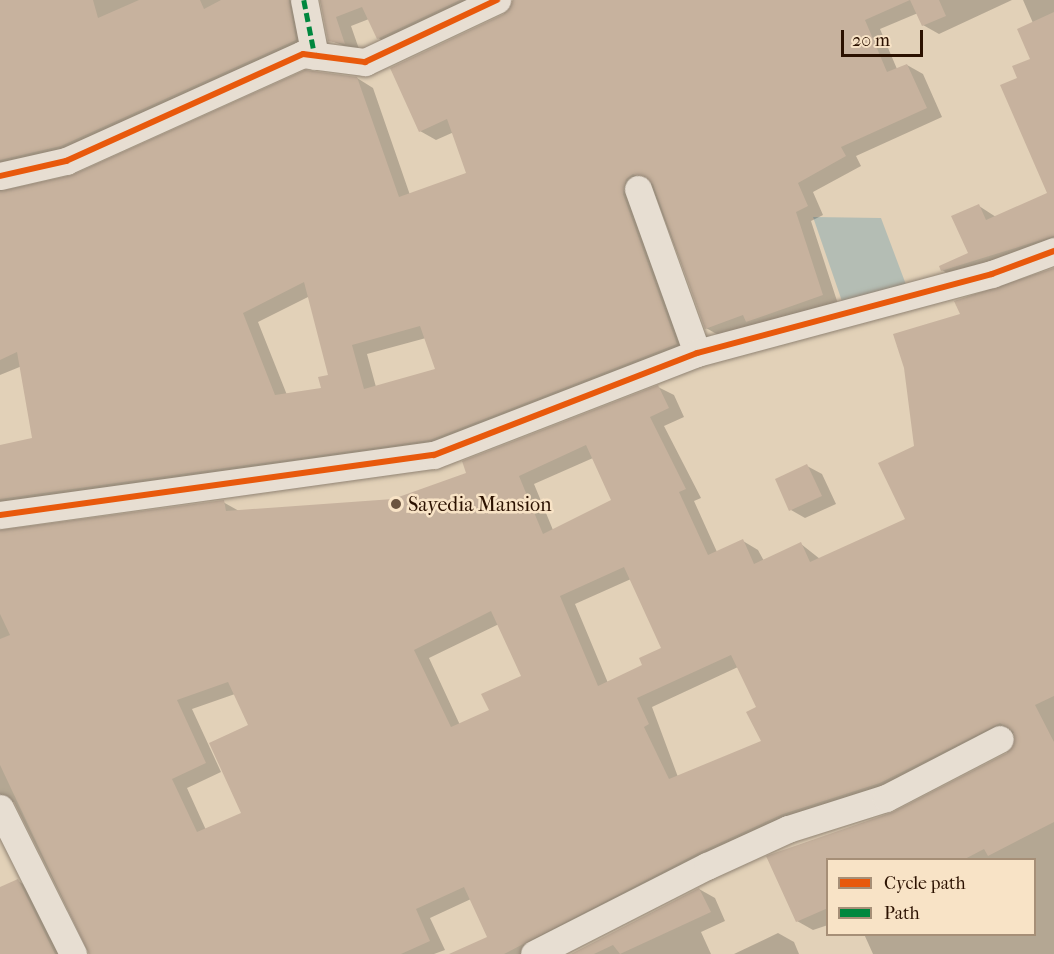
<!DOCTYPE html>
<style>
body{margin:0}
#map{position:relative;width:1054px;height:954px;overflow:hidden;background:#e2d1b8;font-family:"IM FELL French Canon",serif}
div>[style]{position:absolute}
.water>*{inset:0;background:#b4bdb4}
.shadow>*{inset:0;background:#0003}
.building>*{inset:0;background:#c7b29e}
.roads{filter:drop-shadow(0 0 2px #908373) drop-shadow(0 0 2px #908373)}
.minor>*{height:27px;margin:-13.5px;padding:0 13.5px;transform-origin:13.5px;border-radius:13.5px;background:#e7ded2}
.quiet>*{height:4.5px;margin-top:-2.25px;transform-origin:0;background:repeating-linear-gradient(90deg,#00873e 0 9px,transparent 0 13.5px)}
.cycleway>*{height:6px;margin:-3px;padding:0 3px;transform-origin:3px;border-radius:3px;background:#e8590c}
.dots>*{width:16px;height:16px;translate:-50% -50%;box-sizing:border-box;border:3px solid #f8e3c6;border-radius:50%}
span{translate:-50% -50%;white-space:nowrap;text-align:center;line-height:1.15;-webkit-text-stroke:5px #f8e3c6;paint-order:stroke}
.poi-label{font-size:20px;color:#2b1100}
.left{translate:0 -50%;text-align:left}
.legend{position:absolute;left:826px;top:858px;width:210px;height:78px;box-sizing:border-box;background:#f8e3c6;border:2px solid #a68f77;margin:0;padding:8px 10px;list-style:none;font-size:18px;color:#2b1100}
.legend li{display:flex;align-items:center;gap:12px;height:30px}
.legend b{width:30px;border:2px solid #a68f77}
.scale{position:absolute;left:841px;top:30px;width:82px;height:27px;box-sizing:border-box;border:3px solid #2b1100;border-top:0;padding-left:8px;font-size:18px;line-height:21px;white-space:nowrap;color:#2b1100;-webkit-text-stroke:4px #f8e3c6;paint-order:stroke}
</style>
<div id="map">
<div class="water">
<i style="clip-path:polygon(813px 217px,881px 218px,911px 298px,844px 307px)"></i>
</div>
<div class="shadow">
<i style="clip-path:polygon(evenodd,0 0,309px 0,311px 49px,1px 180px,4px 193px,73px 177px,357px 78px,373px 88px,410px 195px,468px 174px,454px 132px,436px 140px,420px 131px,514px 0,1012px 0,939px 34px,923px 25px,918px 13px,880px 29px,897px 69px,907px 65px,923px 74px,942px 117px,856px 156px,861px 166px,813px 192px,823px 215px,811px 221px,838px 304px,722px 337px,706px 328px,650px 182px,641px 188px,692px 353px,447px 448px,0 522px,0 447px,34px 439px,22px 366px,0 375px,0 0,310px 296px,330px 376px,323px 390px,287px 395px,258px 322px,310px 296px,0 0,426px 338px,437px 370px,376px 387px,367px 354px,426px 338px)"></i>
<i style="clip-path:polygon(320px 0,494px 0,393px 47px,378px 38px,369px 19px,351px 26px,360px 52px,329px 40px)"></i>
<i style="clip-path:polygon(1023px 0,1054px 0,1054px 248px,958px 280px,942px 270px,970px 254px,979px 206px,996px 217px,1049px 194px,1019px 78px,1032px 59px,1033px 23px)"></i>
<i style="clip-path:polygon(evenodd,1054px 273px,1054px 954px,873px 954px,864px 934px,1034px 934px,1034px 860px,828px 860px,828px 925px,813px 930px,797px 921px,768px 857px,894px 813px,1008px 754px,1014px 733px,530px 954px,457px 954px,489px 938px,471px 899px,430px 918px,445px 950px,434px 954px,90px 954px,14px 802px,8px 802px,0 820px,0 533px,223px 502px,239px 511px,393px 500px,468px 474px,658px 387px,674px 395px,684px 417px,664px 426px,701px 498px,694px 501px,717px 552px,743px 541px,758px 550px,764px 561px,801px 544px,820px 559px,907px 519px,916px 447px,962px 315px,1054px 273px,593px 458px,613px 501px,553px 530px,534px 484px,593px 458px,1054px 273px,631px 579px,663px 648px,644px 666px,608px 683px,575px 604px,631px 579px,1054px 273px,499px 624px,523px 677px,491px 711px,460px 725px,429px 658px,499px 624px,1054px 273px,738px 667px,758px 707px,763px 742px,678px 777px,652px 707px,738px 667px,1054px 273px,235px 694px,250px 726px,243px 813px,206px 830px,187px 788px,221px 772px,192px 709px,235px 694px)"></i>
<i style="clip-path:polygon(807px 466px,822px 474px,836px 504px,805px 518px,791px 510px)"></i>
<i style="clip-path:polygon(18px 881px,33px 890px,67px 954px,0 954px,0 888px)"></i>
<i style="clip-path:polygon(699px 889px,715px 898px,725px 921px,701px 932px,711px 954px,573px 954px)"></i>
<i style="clip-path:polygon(778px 933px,794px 942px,799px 954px,734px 954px)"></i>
</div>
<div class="building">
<i style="clip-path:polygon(0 0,93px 0,98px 18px,139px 0,200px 0,204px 9px,221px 0,289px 0,296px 40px,61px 146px,0 160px)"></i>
<i style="clip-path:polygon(320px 0,460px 0,377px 39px,362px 7px,336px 17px,345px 44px,328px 41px)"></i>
<i style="clip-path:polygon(evenodd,513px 0,939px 0,946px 16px,922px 26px,910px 0,865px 20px,887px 72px,907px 64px,927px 108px,841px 147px,846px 156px,798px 183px,808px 206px,796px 212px,823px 295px,746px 322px,743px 315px,705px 329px,653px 184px,633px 174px,626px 179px,623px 194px,677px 344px,430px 440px,0 499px,0 445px,32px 438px,17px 352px,0 360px,0 191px,72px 175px,305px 70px,357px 77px,399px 197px,466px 173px,447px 119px,419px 132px,390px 68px,504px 14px,513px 0,304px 282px,328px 375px,318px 377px,321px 388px,275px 395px,243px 313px,304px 282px,513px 0,420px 326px,435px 369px,364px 389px,352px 345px,420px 326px)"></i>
<i style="clip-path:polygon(1054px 12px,1054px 236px,941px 271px,939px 266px,968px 253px,951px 216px,979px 204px,986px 220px,1047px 193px,1000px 85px,1017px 78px,1012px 66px,1030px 59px,1017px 29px)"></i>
<i style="clip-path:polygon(evenodd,1054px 268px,1054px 696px,1035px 705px,1054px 742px,1054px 822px,988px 856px,984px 849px,963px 860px,828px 860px,828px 908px,796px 922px,766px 856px,893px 812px,1007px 753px,1014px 732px,1000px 723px,880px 783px,783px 814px,700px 852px,504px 954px,449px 954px,487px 937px,464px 887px,416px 909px,430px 941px,401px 954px,89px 954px,0 765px,0 639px,10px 635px,0 614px,0 530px,224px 500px,226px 511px,393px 499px,466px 473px,462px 461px,658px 385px,669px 408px,650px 417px,686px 489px,679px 492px,708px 555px,743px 539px,754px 564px,801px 542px,810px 562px,905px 519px,878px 463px,914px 446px,904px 368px,893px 334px,960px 314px,954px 301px,1054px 268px,586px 445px,611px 500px,543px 534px,519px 476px,586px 445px,1054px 268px,624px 567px,661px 648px,639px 658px,642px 665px,598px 686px,560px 596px,624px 567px,1054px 268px,491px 611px,521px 676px,481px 694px,489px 710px,451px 727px,414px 650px,491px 611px,1054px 268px,731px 655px,756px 707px,746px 712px,761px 741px,669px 779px,644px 727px,649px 724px,637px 698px,731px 655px,1054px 268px,228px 682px,248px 725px,209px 743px,241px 813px,197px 832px,172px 779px,206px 763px,177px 700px,228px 682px)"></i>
<i style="clip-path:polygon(807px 464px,822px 496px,789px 511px,775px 479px)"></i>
<i style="clip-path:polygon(18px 879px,55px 954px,0 954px,0 887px)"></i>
<i style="clip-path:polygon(699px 888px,711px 912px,620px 954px,613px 945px,594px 954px,571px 954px)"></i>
</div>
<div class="roads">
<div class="minor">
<i style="left:304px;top:0;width:57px;rotate:78.9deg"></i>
<i style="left:0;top:176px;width:68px;rotate:-12.8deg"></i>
<i style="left:66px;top:161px;width:260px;rotate:-24.3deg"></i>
<i style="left:303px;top:54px;width:63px;rotate:7.4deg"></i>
<i style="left:365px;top:62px;width:146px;rotate:-25.2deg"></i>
<i style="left:638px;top:189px;width:174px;rotate:70.2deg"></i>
<i style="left:0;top:515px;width:438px;rotate:-7.9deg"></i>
<i style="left:434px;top:455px;width:282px;rotate:-21.2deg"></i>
<i style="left:697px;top:353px;width:305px;rotate:-15deg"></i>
<i style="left:992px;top:274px;width:66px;rotate:-20.4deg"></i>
<i style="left:0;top:808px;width:163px;rotate:63.4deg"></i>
<i style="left:534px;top:954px;width:194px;rotate:-27deg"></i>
<i style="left:707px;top:866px;width:89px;rotate:-24.6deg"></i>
<i style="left:788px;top:829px;width:103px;rotate:-17.6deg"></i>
<i style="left:886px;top:798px;width:128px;rotate:-27.4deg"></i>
</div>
</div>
<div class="quiet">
<i style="left:304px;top:0;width:57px;rotate:78.9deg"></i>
</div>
<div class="cycleway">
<i style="left:0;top:176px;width:68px;rotate:-12.8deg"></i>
<i style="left:66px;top:161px;width:260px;rotate:-24.3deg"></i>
<i style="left:303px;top:54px;width:63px;rotate:7.4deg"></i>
<i style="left:365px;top:62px;width:146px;rotate:-25.2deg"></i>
<i style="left:0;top:515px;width:438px;rotate:-7.9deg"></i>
<i style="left:434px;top:455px;width:282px;rotate:-21.2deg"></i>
<i style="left:697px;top:353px;width:305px;rotate:-15deg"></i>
<i style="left:992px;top:274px;width:66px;rotate:-20.4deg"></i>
</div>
<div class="dots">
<i style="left:396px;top:504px;background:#6b5440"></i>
</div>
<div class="poi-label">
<span class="left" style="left:408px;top:504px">Sayedia Mansion</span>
</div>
<ul class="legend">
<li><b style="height:8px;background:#e8590c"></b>Cycle path</li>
<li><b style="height:8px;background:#00873e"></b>Path</li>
</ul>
<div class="scale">20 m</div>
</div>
